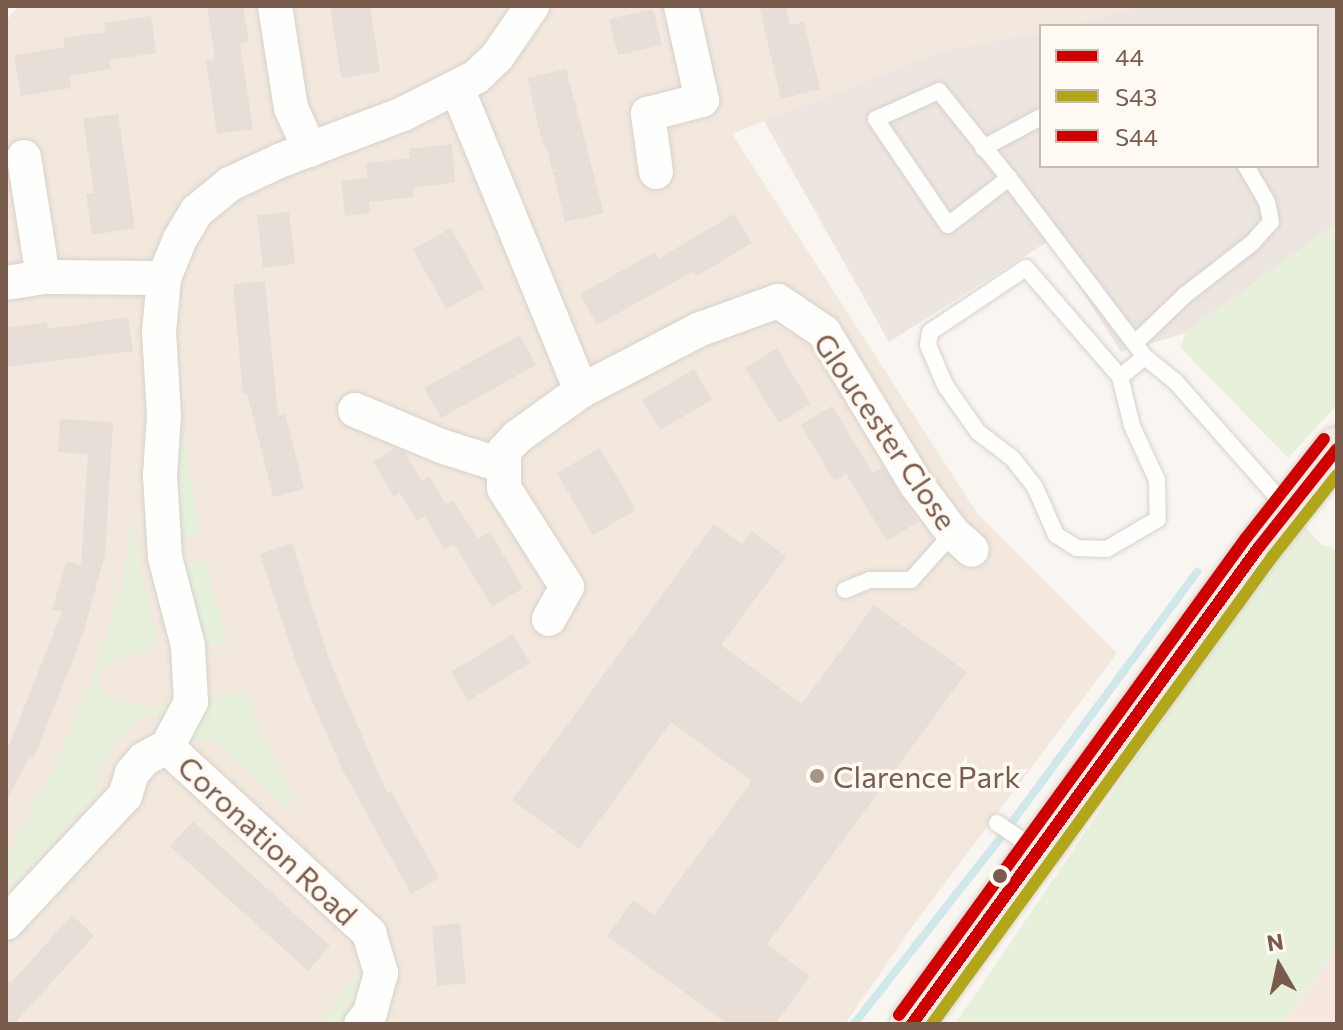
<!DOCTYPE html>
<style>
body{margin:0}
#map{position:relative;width:1343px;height:1030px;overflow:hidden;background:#f9f5f0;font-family:Commissioner,sans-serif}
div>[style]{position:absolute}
.residential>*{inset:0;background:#f2e8de}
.commercial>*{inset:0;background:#f6e8e1}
.industrial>*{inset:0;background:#ede5e0}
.green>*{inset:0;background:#e7f0db}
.stream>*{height:8px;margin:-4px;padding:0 4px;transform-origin:4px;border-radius:4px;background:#d0e8ea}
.building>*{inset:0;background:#e6ded7}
.roads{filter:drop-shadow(0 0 2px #d7d1cb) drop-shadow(0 0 2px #d7d1cb)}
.lane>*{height:16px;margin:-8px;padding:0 8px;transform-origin:8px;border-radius:8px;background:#fefefd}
.street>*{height:34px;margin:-17px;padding:0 17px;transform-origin:17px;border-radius:17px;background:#fefefd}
.highway>*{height:44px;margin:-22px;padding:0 22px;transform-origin:22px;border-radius:22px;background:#f2eae7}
.bus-1>*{height:12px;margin:-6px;padding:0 6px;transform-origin:6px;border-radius:6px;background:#d00000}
.bus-2>*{height:12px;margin:-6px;padding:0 6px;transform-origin:6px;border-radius:6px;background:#b2a71b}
.bus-3>*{height:12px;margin:-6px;padding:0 6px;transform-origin:6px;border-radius:6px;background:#d00000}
.dots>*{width:22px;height:22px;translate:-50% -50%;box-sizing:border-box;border:4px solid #fffaf3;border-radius:50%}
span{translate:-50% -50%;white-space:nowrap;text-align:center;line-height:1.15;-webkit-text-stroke:7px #fffaf3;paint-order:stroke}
.street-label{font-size:30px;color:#7a5c4d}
.poi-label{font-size:30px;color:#7a5c4d}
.left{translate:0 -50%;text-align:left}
.frame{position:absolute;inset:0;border:8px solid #7a5c4d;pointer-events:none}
.legend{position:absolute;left:1039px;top:24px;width:280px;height:144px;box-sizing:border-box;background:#fffaf3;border:2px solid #cabbb1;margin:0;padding:10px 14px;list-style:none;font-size:24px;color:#7a5c4d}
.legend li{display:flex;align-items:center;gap:16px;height:40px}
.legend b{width:40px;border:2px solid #cabbb1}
.north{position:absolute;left:1239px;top:926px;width:80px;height:80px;-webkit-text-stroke:6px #fffaf3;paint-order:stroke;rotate:351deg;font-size:22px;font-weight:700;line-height:32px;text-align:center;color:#7a5c4d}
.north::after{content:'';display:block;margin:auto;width:28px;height:36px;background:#7a5c4d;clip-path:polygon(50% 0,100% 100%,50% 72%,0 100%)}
</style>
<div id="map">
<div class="residential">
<i style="clip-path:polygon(18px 6px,1140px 6px,1068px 26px,1041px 26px,1041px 33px,1024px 38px,944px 50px,732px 134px,977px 513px,1117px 653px,910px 930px,845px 1024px,6px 1024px,6px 21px)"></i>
</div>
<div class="commercial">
<i style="clip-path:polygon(1337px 948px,1337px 1024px,1283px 1024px)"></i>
</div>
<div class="industrial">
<i style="clip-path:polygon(1140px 6px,1337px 6px,1337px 223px,1185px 333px,1121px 352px,1050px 240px,889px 342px,764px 121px,944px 50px,1041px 33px,1041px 166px,1317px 166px,1317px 26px,1068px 26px)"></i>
</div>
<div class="green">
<i style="clip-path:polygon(1337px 223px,1337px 405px,1288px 458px,1181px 348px,1185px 333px)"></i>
<i style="clip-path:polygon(183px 438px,202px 534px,182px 539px,178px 439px)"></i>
<i style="clip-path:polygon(133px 518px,139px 564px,158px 646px,115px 660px,100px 673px,100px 688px,116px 699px,139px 706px,169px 707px,164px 715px,147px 715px,122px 736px,105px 758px,94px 783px,99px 799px,91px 799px,6px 895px,6px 855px,52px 772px,87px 689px,121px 588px)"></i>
<i style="clip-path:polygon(1298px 520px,1322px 545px,1337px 549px,1337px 948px,1283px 1024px,955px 1024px)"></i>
<i style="clip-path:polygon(206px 559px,228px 646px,203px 643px,185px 566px)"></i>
<i style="clip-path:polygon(245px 690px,259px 726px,295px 799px,286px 807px,214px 740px,193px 741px,193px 730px,203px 716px,205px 702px)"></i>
<i style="clip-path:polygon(370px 971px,350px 1024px,319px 1024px,356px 973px)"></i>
</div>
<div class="stream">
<i style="left:854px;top:1024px;width:238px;rotate:-51.8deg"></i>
<i style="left:1001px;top:837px;width:330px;rotate:-53.5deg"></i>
</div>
<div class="building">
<i style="clip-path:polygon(207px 6px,243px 6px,249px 42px,240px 44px,253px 129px,217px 134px,206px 60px,215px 59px)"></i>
<i style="clip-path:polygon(330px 6px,370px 6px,380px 72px,341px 78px)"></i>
<i style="clip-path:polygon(759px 6px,786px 6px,790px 25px,804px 22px,820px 89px,781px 99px)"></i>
<i style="clip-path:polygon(653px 9px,662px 45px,618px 55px,609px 19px)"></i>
<i style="clip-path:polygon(151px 16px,156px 53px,109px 60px,111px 69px,69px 76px,71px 88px,21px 96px,14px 55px,65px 47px,63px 38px,105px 32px,104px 23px)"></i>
<i style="clip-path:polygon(566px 69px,604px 213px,565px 222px,553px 172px,558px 170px,552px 170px,546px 145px,543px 146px,527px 78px)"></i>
<i style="clip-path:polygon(118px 114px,135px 228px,92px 235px,86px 194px,94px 193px,83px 119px)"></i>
<i style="clip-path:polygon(452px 144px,455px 182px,413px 188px,414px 197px,369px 202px,370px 213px,345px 216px,341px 181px,368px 178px,366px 163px,410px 158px,409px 149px)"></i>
<i style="clip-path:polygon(289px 212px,295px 264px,263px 268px,257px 215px)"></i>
<i style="clip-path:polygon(734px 214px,752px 243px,697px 276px,694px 271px,597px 325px,580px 294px,655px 252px,658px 259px)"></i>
<i style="clip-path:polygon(451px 228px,484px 288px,446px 309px,413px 249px)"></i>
<i style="clip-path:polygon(265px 281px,278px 416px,285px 414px,304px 489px,273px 497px,247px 393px,243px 394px,233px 284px)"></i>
<i style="clip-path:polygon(128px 317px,133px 351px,6px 367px,6px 328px,47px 322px,48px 329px)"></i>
<i style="clip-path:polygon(520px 335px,536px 365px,441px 418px,424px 388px)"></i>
<i style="clip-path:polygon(777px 348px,810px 404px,779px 423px,745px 368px)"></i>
<i style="clip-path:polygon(694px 369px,712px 400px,660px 430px,642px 400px)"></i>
<i style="clip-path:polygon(832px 406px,873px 473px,883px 467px,918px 522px,887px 541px,846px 474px,834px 481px,801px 425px)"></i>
<i style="clip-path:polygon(60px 419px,113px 422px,105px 555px,82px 637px,34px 758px,30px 756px,6px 801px,6px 753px,62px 612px,52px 609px,67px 561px,81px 565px,88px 454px,58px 452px)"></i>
<i style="clip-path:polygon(395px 448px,405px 453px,422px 481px,429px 476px,446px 504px,453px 500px,478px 539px,490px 532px,523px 588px,492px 607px,454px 544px,445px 549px,425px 517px,417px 521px,400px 493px,394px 497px,373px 462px)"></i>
<i style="clip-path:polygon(600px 448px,636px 510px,593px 535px,557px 473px)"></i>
<i style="clip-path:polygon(714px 524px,742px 544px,752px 531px,786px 557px,721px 645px,802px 704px,874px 605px,967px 672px,767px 944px,810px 976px,775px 1024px,728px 1024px,607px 936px,633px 900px,654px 915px,752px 781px,671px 722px,579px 849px,512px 800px)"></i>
<i style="clip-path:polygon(292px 543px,330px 662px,387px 793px,391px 791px,439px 878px,411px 894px,341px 767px,298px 668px,260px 554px)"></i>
<i style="clip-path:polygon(513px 634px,530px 663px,468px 701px,451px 672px)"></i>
<i style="clip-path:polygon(193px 821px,330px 946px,308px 971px,170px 846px)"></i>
<i style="clip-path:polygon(72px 915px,94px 936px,14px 1024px,6px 1024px,6px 979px,11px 983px)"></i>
<i style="clip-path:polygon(460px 923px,466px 983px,437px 986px,432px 926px)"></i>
</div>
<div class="roads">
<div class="lane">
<i style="left:983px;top:148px;width:66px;rotate:-28.1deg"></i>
<i style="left:1009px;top:178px;width:77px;rotate:142.4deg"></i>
<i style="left:948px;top:225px;width:128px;rotate:-124.2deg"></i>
<i style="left:876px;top:119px;width:69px;rotate:-24deg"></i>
<i style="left:939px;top:91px;width:112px;rotate:51.2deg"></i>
<i style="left:1009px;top:178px;width:225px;rotate:52.8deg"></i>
<i style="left:1026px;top:268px;width:144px;rotate:49.2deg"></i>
<i style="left:1120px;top:377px;width:50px;rotate:76.2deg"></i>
<i style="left:1132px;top:426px;width:60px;rotate:65.2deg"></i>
<i style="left:1157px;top:480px;width:39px;rotate:89deg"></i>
<i style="left:1158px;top:519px;width:59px;rotate:149.5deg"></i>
<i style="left:1107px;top:549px;width:30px;rotate:-178deg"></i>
<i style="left:1077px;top:548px;width:25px;rotate:-148deg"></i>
<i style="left:1056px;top:535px;width:52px;rotate:-113.6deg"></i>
<i style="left:1035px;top:487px;width:37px;rotate:-128deg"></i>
<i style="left:1012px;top:458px;width:43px;rotate:-142.6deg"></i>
<i style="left:978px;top:432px;width:57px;rotate:-125.1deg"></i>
<i style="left:945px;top:385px;width:43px;rotate:-113deg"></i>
<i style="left:928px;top:345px;width:13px;rotate:-81deg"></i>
<i style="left:930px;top:332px;width:115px;rotate:-33.7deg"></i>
<i style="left:1135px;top:343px;width:69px;rotate:-43.8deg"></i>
<i style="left:1185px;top:295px;width:85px;rotate:-37.8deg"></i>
<i style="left:1252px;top:243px;width:28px;rotate:-48deg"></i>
<i style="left:1271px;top:222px;width:20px;rotate:-101deg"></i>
<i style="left:1267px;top:202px;width:42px;rotate:-120.3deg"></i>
<i style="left:1120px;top:377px;width:32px;rotate:-39deg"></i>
<i style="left:1145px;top:357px;width:38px;rotate:39deg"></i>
<i style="left:1175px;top:381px;width:168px;rotate:48.6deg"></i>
<i style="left:845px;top:590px;width:27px;rotate:-22deg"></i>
<i style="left:870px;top:580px;width:41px"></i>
<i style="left:911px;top:580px;width:63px;rotate:-48.2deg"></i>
<i style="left:997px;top:823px;width:46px;rotate:34.4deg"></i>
</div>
<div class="street">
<i style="left:275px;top:6px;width:103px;rotate:81.1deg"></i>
<i style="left:291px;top:108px;width:46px;rotate:65.7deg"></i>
<i style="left:457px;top:88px;width:327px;rotate:67.7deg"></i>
<i style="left:24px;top:157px;width:121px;rotate:81deg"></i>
<i style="left:656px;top:172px;width:59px;rotate:-97.9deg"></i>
<i style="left:648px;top:114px;width:56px;rotate:-14.5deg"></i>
<i style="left:702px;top:100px;width:96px;rotate:-102.6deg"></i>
<i style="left:6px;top:283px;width:37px;rotate:-9deg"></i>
<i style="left:43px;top:277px;width:121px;rotate:0.5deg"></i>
<i style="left:355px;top:410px;width:93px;rotate:22.7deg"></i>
<i style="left:441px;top:446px;width:66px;rotate:17.6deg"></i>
<i style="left:549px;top:619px;width:37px;rotate:-61deg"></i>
<i style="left:567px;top:587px;width:117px;rotate:-122.5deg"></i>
<i style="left:504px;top:488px;width:37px;rotate:-90deg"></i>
<i style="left:504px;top:451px;width:19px;rotate:-47deg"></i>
<i style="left:517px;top:437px;width:79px;rotate:-35.7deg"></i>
<i style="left:581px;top:391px;width:132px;rotate:-27.5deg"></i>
<i style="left:698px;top:330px;width:85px;rotate:-19.9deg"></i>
<i style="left:778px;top:301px;width:55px;rotate:34deg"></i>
<i style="left:824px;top:332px;width:178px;rotate:58.8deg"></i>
<i style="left:916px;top:484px;width:61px;rotate:52.9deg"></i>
<i style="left:953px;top:533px;width:25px;rotate:42deg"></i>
<i style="left:167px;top:747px;width:275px;rotate:42.6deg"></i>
<i style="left:369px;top:933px;width:42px;rotate:73.3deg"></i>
<i style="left:381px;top:973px;width:41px;rotate:105.4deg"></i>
<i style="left:370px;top:1013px;width:14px;rotate:129deg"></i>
<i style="left:6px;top:923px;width:174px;rotate:-46.9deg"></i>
<i style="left:125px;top:796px;width:24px;rotate:-73deg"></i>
<i style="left:132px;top:773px;width:18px;rotate:-49deg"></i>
<i style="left:144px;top:759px;width:26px;rotate:-28deg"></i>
<i style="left:167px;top:747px;width:51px;rotate:-61.9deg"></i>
<i style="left:191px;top:702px;width:56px;rotate:-93.1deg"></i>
<i style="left:188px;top:646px;width:92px;rotate:-104.5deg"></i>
<i style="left:165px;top:557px;width:82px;rotate:-93.5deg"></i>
<i style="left:160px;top:475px;width:59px;rotate:-86.1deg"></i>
<i style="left:164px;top:416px;width:84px;rotate:-93.4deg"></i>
<i style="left:159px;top:332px;width:54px;rotate:-84.7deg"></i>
<i style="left:164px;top:278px;width:42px;rotate:-67.7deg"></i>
<i style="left:180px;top:239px;width:33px;rotate:-59deg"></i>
<i style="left:197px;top:211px;width:43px;rotate:-39.3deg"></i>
<i style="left:230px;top:184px;width:54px;rotate:-25.1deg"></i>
<i style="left:279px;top:161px;width:133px;rotate:-20.8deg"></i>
<i style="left:403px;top:114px;width:82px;rotate:-26.9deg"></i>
<i style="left:476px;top:77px;width:29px;rotate:-44deg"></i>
<i style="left:497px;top:57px;width:62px;rotate:-55.5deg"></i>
</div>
<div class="highway">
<i style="left:912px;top:1024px;width:590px;rotate:-53.97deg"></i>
<i style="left:1259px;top:547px;width:125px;rotate:-51.5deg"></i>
</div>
</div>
<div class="bus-1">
<i style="left:912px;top:1024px;width:590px;rotate:-53.97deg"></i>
<i style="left:1259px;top:547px;width:125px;rotate:-51.5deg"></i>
</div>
<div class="bus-2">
<i style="left:932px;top:1024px;width:578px;rotate:-53.94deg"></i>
<i style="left:1272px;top:557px;width:105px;rotate:-51.6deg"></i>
</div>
<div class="bus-3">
<i style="left:899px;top:1015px;width:590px;rotate:-53.97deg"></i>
<i style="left:1246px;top:538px;width:126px;rotate:-51.8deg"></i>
</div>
<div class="dots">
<i style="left:817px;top:776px;background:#a69286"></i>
<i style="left:1000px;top:876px;background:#7a5c4d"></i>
</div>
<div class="street-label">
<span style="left:886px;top:431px;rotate:56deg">Gloucester Close</span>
<span style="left:268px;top:840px;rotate:43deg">Coronation Road</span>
</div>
<div class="poi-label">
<span class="left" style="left:833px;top:776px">Clarence Park</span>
</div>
<div class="frame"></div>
<ul class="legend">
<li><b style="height:10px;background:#d00000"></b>44</li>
<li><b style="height:10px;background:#b2a71b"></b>S43</li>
<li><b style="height:10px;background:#d00000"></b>S44</li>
</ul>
<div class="north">N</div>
</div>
